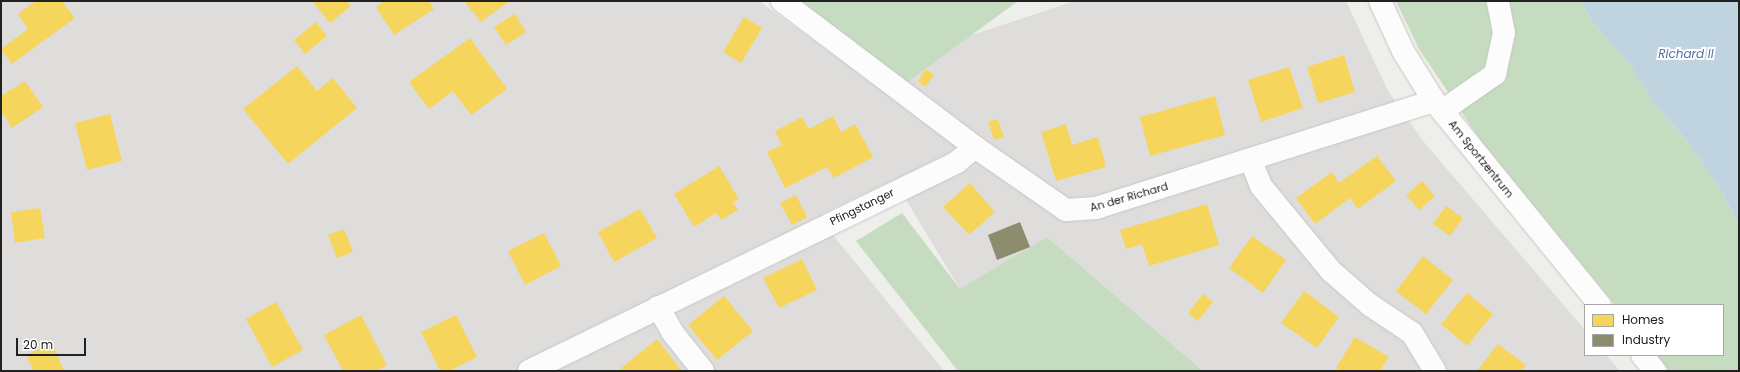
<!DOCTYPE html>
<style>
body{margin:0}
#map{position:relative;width:1740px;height:372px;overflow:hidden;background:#eeeeea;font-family:Poppins,sans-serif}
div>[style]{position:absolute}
.residential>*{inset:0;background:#dedddb}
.forest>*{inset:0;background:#c6dcc1}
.water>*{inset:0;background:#c0d4e0}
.homes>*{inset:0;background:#f6d55c}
.industry>*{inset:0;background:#8c8c6e}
.path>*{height:2.5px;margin-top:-1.25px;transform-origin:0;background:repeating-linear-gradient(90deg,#d6cdca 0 2px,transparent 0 4px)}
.roads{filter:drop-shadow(0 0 1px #c6c6c4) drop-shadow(0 0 1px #c6c6c4)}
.minor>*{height:22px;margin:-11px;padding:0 11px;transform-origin:11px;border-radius:11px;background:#fcfcfc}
span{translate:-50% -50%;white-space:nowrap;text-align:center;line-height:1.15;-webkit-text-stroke:4px #fff;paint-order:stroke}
.street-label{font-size:11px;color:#212121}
.water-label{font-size:12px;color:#5371ab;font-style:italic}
.frame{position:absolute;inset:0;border:2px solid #212121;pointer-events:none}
.legend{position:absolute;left:1584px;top:304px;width:140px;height:52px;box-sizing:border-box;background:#fff;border:1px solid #a6a6a6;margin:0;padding:5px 7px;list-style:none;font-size:12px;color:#212121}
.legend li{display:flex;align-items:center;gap:8px;height:20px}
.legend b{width:20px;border:1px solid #a6a6a6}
.scale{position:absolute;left:16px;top:338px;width:70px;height:18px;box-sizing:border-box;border:2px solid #212121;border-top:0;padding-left:5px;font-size:12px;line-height:14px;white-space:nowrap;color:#212121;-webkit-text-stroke:3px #fff;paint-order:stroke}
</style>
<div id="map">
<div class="residential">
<i style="clip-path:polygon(1px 1px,759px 1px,887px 93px,924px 51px,1075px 1px,1346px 1px,1387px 89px,1423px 141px,1585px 330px,1585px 355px,1606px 355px,1620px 371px,1203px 371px,1047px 237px,967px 294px,960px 289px,894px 180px,822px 214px,836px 239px,944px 371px,1px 371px)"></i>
</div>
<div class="forest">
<i style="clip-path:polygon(800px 1px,1018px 1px,905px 84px)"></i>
<i style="clip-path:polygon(1396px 1px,1580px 1px,1594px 24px,1632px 68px,1655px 105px,1684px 137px,1722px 192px,1739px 226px,1739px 371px,1669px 371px,1656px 355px,1723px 355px,1723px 305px,1615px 305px,1481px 141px,1419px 49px)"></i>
<i style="clip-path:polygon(902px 213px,960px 289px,1047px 237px,1203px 371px,958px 371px,856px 241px)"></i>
</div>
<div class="water">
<i style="clip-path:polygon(1580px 1px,1739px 1px,1739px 226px,1722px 192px,1684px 137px,1655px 105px,1632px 68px,1594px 24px)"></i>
</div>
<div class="homes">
<i style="clip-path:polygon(36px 1px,62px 1px,75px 18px,12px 64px,1px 49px,28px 29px,18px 14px)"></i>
<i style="clip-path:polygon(312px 1px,347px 1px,351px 6px,330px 23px)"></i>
<i style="clip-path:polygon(384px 1px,429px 1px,434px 9px,394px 35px,376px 7px)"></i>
<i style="clip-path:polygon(464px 1px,507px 1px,508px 2px,481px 22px)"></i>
<i style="clip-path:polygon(515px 14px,526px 32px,506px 45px,494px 27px)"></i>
<i style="clip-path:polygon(744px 17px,762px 28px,741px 63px,723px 52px)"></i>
<i style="clip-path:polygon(316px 22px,327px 36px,305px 54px,294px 40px)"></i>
<i style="clip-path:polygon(470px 38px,507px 89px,471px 115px,453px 91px,429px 109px,409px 82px)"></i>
<i style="clip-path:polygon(1344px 55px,1355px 92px,1318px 103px,1307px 67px)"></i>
<i style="clip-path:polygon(297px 66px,317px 91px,333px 78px,357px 108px,288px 164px,243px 109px)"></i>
<i style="clip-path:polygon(1289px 67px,1303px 108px,1261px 122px,1248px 80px)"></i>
<i style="clip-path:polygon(926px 69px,934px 75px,925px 87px,918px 81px)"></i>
<i style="clip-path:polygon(25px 81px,43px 107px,12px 128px,1px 111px,1px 96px)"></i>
<i style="clip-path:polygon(1215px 96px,1225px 135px,1150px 156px,1140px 117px)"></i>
<i style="clip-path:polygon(110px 114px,122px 161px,87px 170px,75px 123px)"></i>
<i style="clip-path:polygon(833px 116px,841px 132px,855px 124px,873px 157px,834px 178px,827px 167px,785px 188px,767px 152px,782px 145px,775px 131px,802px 117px,809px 129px)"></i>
<i style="clip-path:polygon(998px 119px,1004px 137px,994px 140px,988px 122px)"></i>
<i style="clip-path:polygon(1066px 124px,1072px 145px,1098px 137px,1106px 167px,1056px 181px,1041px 132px)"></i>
<i style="clip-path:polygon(1377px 156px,1396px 181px,1358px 209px,1350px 198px,1315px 224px,1296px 198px,1332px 172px,1339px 183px)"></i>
<i style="clip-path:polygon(719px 166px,739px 199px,733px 202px,738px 210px,721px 220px,716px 213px,694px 227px,674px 194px)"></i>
<i style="clip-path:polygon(1422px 181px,1435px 196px,1419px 210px,1406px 195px)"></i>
<i style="clip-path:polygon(970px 183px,995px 212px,969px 235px,943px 207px)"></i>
<i style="clip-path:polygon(796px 195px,807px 217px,792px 225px,780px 203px)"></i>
<i style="clip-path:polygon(1207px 204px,1219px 245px,1149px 266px,1142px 244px,1126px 249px,1120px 230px)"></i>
<i style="clip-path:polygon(1446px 206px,1463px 218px,1450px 236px,1433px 224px)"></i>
<i style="clip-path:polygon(40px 208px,45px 238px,15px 243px,11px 212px)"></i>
<i style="clip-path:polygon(640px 209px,657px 238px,614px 262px,598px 232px)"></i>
<i style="clip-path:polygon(344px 229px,353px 252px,337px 258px,328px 235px)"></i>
<i style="clip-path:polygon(544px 233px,561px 266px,525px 285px,508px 251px)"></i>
<i style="clip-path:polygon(1252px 236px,1286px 260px,1263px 293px,1229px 268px)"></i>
<i style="clip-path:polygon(1423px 256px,1453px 280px,1426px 314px,1396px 291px)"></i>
<i style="clip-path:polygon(802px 259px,817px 290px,779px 308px,763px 278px)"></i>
<i style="clip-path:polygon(1304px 291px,1339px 317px,1317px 348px,1281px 323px)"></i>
<i style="clip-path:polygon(1467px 293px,1493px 314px,1467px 346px,1441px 324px)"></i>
<i style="clip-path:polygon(1203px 294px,1213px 302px,1198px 321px,1188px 313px)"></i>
<i style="clip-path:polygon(724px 296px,753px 331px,717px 360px,688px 325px)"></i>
<i style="clip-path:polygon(276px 302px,303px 350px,272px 367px,246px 319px)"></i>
<i style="clip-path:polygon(361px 315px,387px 365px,376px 371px,343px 371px,324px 335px)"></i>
<i style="clip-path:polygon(456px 315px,477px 357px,449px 371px,440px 371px,421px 332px)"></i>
<i style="clip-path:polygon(1355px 337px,1389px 357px,1380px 371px,1341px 371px,1336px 368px)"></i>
<i style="clip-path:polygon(657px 339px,682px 371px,622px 371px,620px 369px)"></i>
<i style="clip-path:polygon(52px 343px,64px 371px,34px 371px,26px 355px)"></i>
<i style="clip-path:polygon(1498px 344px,1526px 365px,1521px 371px,1477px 371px)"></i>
</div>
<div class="industry">
<i style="clip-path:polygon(1020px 222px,1030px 247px,997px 260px,988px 235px)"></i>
</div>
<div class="path">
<i style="left:898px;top:216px;width:12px;rotate:59deg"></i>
</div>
<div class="roads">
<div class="minor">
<i style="left:782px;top:1px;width:242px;rotate:37.1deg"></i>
<i style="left:975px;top:147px;width:111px;rotate:34.7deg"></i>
<i style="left:1066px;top:210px;width:30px;rotate:-4deg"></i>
<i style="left:1096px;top:208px;width:355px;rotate:-17.6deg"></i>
<i style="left:1380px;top:1px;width:55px;rotate:65.3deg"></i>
<i style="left:1403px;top:51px;width:59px;rotate:58.2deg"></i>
<i style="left:1434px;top:101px;width:263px;rotate:50.9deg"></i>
<i style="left:1442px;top:111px;width:65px;rotate:-34.9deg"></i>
<i style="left:1495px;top:74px;width:42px;rotate:-77.6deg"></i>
<i style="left:1504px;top:33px;width:33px;rotate:-101deg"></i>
<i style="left:1251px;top:161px;width:27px;rotate:68deg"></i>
<i style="left:1261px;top:186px;width:110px;rotate:50.5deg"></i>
<i style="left:1331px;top:271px;width:52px;rotate:41.1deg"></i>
<i style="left:1370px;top:305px;width:50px;rotate:33.7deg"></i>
<i style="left:1412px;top:333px;width:44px;rotate:58.8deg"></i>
<i style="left:658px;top:307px;width:30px;rotate:60deg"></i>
<i style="left:673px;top:333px;width:48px;rotate:51.7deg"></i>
<i style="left:1642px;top:355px;width:21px;rotate:51deg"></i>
<i style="left:529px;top:371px;width:476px;rotate:-26deg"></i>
<i style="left:957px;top:162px;width:23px;rotate:-40deg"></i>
</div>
</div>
<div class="street-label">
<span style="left:1481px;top:159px;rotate:51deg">Am Sportzentrum</span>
<span style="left:1129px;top:197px;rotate:-16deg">An der Richard</span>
<span style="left:862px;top:207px;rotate:-26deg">Pfingstanger</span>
</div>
<div class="water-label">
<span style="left:1686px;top:54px">Richard II</span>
</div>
<div class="frame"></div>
<ul class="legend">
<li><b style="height:11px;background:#f6d55c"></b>Homes</li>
<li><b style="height:11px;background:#8c8c6e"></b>Industry</li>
</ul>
<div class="scale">20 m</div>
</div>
